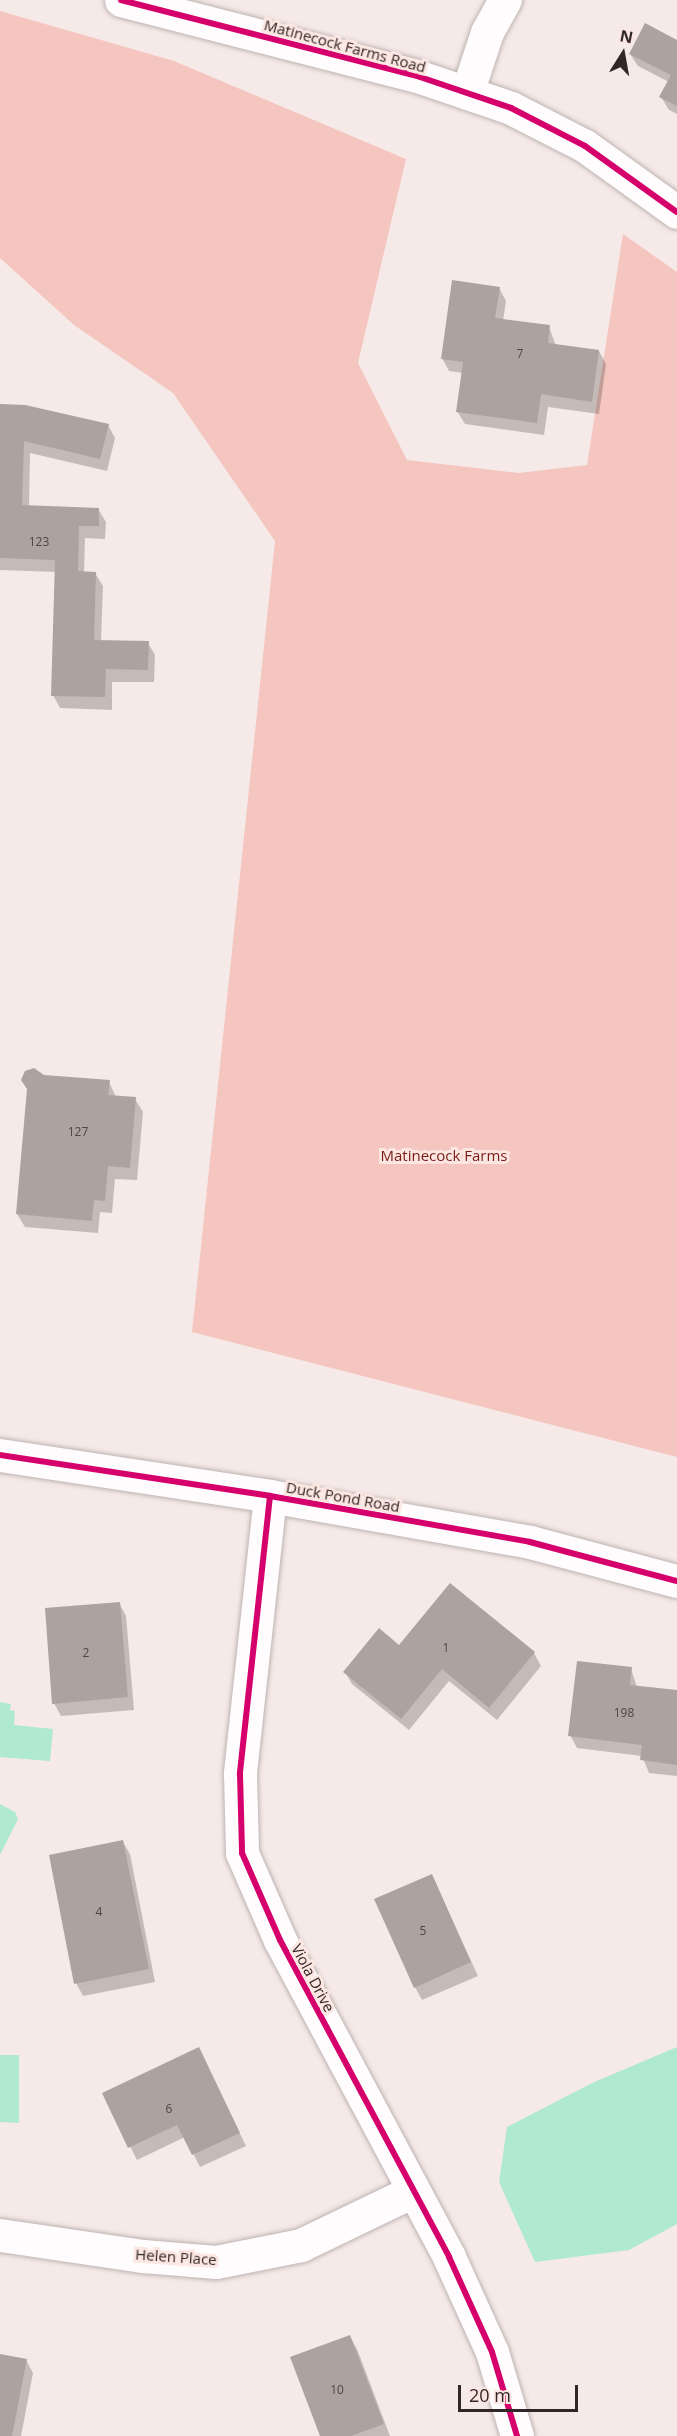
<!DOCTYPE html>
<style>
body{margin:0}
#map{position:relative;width:677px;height:2436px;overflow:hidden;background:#f6eae8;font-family:"Open Sans",sans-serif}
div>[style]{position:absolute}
.green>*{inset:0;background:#f4c6bf}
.water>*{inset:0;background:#afe9cf}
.shadow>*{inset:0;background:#0003}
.building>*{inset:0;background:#aca2a0}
.roads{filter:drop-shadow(0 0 2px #bdb3b1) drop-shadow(0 0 2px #bdb3b1)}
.minor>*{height:33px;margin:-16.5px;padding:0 16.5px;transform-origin:16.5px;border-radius:16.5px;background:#fefcfc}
.tertiary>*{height:33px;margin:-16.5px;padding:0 16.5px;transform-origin:16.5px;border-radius:16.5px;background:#fefcfc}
.cycleway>*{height:6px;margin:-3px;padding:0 3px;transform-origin:3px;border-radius:3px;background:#d6006c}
span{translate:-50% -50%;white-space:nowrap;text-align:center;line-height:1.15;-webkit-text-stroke:6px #fce6e2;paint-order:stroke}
.number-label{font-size:12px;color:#504644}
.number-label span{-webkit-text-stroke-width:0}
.street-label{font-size:15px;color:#312726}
.park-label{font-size:15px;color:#7b1d16}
.north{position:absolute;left:593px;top:24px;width:60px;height:60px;-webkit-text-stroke:4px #fce6e2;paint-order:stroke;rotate:11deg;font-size:16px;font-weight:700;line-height:24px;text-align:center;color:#312726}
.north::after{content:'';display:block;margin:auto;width:21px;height:27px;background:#312726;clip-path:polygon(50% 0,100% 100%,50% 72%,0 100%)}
.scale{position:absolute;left:458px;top:2385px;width:120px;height:27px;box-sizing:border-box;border:3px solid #312726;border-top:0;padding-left:8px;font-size:18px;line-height:21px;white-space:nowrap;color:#312726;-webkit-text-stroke:4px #fce6e2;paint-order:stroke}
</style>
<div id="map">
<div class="green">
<i style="clip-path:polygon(0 11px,174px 61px,406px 159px,358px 363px,407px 460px,519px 473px,587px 465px,623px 234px,677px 272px,677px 1457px,192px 1332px,275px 541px,173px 393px,74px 325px,0 258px)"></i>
</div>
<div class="water">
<i style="clip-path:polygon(0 1702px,11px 1704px,10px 1710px,15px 1711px,14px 1725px,53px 1729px,50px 1761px,0 1757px)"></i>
<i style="clip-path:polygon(0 1804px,15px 1812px,18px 1819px,0 1855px)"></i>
<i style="clip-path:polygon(677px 2047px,677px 2224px,629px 2250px,535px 2262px,499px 2182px,507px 2127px,592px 2083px)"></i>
<i style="clip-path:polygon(0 2055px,19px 2055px,19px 2123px,0 2122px)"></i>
</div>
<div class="shadow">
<i style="clip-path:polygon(677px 41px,677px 114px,669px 110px,661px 97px,669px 82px,638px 66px,630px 54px)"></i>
<i style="clip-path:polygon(499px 288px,506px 301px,503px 321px,549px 327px,556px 346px,599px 351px,606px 364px,599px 414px,548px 407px,544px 435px,465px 424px,457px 411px,463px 373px,449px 371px,442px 358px)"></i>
<i style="clip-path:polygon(0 406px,108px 425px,115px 438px,107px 471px,30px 453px,29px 507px,98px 509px,106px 522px,105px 539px,85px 538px,84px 573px,95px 573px,103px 586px,101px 642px,148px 643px,155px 655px,154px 682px,112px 682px,112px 710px,60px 708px,53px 695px,56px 572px,0 570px)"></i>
<i style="clip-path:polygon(44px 1076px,109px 1082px,116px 1097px,135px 1099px,143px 1112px,137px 1180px,115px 1179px,112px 1213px,100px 1212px,98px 1233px,25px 1227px,17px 1214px)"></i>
<i style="clip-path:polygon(119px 1603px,126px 1616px,134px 1710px,61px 1716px,54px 1703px)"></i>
<i style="clip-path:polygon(399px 1647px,534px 1653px,541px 1666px,497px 1720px,449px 1681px,409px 1730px,352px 1684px,345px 1672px)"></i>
<i style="clip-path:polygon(631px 1669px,637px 1687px,677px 1692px,677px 1776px,649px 1773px,642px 1756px,577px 1748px,570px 1735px)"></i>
<i style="clip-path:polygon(123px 1842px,130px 1854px,155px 1982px,83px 1996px,76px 1983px)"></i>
<i style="clip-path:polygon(432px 1876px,478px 1976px,422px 2000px,415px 1987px)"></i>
<i style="clip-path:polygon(199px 2049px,246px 2146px,200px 2167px,185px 2137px,137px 2160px,104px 2094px)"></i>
<i style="clip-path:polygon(350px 2337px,357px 2349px,390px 2436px,322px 2436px)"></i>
<i style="clip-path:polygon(0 2355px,26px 2360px,33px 2373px,21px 2436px,0 2436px)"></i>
</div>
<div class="building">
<i style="clip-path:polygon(645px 23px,677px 40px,677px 106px,659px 97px,671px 75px,629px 54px)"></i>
<i style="clip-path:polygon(452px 280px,500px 287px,495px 318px,550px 325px,548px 343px,599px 350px,592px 402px,541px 394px,537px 423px,456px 412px,463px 362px,441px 359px)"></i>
<i style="clip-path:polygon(0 404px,25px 405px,109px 424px,100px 459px,24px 441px,22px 505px,99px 508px,99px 526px,79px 526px,78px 571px,96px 572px,94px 640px,149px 641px,148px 670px,106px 669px,105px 697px,51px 696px,55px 560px,0 558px)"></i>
<i style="clip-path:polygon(34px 1068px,44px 1075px,110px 1080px,108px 1095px,136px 1097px,130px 1168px,108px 1166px,105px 1201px,94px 1200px,92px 1221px,16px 1214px,27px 1089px,21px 1080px,25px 1071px)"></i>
<i style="clip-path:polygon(450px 1583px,535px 1652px,489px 1708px,442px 1669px,401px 1719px,343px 1672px,379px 1628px,399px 1645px)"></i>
<i style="clip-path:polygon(120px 1602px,128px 1697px,52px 1704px,45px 1608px)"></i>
<i style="clip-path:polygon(577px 1661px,632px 1667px,630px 1685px,677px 1690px,677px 1765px,640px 1760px,642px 1745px,568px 1736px)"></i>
<i style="clip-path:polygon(123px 1840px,149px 1969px,74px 1984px,49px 1855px)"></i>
<i style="clip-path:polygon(432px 1874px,471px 1962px,414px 1988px,374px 1899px)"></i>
<i style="clip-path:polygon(199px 2047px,240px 2133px,192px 2155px,177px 2125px,128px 2148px,102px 2093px)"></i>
<i style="clip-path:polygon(350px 2335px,384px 2424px,351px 2436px,320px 2436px,290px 2357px)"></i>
<i style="clip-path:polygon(0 2354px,27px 2359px,12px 2436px,0 2436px)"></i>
</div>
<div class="roads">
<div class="minor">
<i style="left:121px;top:0;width:309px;rotate:14.4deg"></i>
<i style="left:420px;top:77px;width:96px;rotate:18.8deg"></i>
<i style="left:511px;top:108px;width:83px;rotate:27.2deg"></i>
<i style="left:585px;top:146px;width:113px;rotate:35.7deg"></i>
<i style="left:467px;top:93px;width:64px;rotate:-71.8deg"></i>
<i style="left:487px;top:32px;width:37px;rotate:-61deg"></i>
<i style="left:270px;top:1496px;width:280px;rotate:96.2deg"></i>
<i style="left:240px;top:1774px;width:79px;rotate:88.5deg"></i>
<i style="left:242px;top:1853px;width:95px;rotate:66.4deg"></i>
<i style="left:280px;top:1940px;width:359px;rotate:61.9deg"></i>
<i style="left:449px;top:2257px;width:104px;rotate:65.6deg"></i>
<i style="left:492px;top:2352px;width:88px;rotate:73.4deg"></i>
<i style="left:0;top:2235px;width:145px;rotate:8.4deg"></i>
<i style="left:143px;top:2256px;width:73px;rotate:4.7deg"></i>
<i style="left:216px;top:2262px;width:87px;rotate:-11.3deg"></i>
<i style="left:301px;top:2245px;width:122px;rotate:-25.7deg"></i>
</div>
<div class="tertiary">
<i style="left:0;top:1455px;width:273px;rotate:8.6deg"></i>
<i style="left:270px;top:1496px;width:264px;rotate:10deg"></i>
<i style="left:530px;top:1542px;width:152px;rotate:14.9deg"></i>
</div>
</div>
<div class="cycleway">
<i style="left:121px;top:0;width:309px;rotate:14.4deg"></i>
<i style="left:420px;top:77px;width:96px;rotate:18.8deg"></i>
<i style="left:511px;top:108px;width:83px;rotate:27.2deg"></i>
<i style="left:585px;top:146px;width:113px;rotate:35.7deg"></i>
<i style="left:0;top:1455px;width:273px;rotate:8.6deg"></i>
<i style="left:270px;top:1496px;width:264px;rotate:10deg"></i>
<i style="left:530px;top:1542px;width:152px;rotate:14.9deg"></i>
<i style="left:270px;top:1496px;width:280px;rotate:96.2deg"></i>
<i style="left:240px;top:1774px;width:79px;rotate:88.5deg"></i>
<i style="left:242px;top:1853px;width:95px;rotate:66.4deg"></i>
<i style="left:280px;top:1940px;width:359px;rotate:61.9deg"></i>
<i style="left:449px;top:2257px;width:104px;rotate:65.6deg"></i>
<i style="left:492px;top:2352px;width:88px;rotate:73.4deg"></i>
</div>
<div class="number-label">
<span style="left:520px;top:354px">7</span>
<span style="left:39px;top:542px">123</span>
<span style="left:78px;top:1132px">127</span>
<span style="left:446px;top:1648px">1</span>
<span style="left:86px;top:1653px">2</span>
<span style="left:624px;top:1713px">198</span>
<span style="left:99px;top:1912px">4</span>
<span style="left:423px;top:1931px">5</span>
<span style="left:169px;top:2109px">6</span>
<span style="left:337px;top:2390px">10</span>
</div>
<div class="street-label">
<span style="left:345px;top:46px;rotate:15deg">Matinecock Farms Road</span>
<span style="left:343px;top:1497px;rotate:10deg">Duck Pond Road</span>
<span style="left:313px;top:1978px;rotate:62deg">Viola Drive</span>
<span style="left:176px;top:2257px;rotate:4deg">Helen Place</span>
</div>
<div class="park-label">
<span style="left:444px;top:1156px">Matinecock Farms</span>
</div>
<div class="north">N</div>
<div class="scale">20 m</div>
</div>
